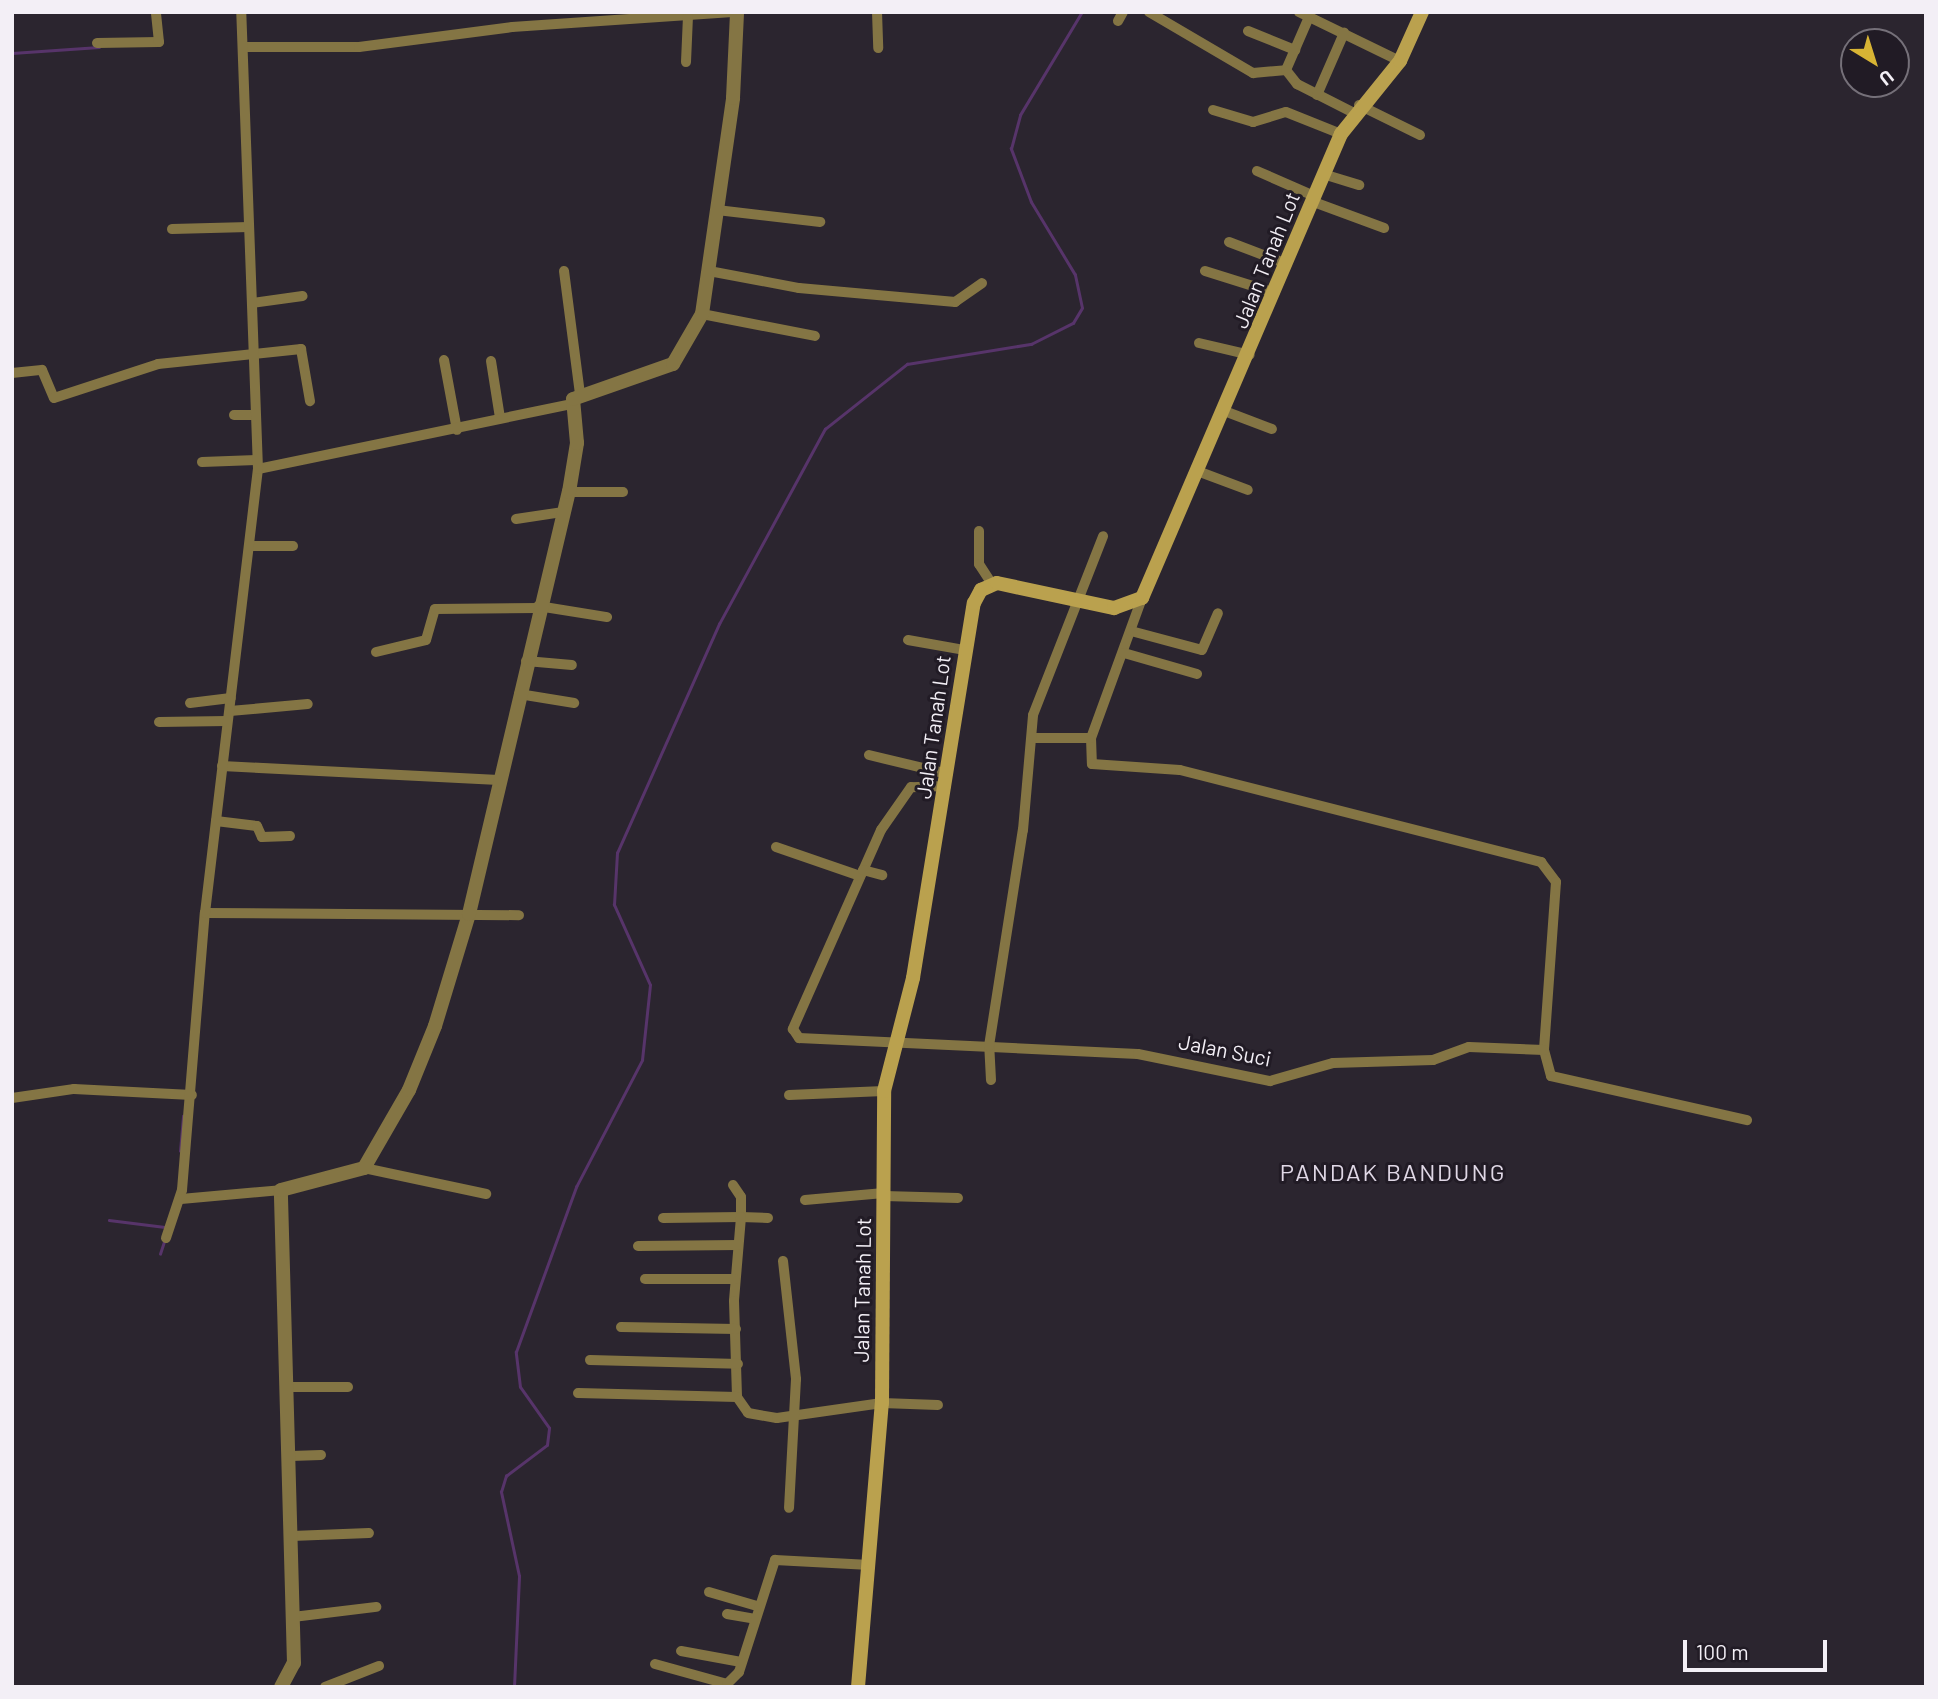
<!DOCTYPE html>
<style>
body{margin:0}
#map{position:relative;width:1938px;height:1699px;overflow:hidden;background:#2b252f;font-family:Barlow,sans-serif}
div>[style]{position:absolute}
.stream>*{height:2.5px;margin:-1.25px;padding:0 1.25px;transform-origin:1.25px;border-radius:1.25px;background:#57346a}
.minor>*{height:10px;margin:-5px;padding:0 5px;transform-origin:5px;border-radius:5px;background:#847544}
.tertiary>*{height:14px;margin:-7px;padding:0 7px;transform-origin:7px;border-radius:7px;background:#847544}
.secondary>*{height:14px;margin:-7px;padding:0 7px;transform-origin:7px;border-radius:7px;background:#baa14e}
span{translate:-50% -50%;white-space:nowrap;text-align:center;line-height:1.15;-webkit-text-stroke:6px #211b25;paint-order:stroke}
.street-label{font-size:21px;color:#f3eff6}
.quarter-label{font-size:24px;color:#e0d8e6;letter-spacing:2px}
.frame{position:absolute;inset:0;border:14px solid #f3eff6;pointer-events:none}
.north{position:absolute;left:1840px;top:28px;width:70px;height:70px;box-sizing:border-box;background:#211b25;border:2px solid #757079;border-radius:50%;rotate:142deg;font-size:19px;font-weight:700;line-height:28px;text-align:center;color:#f3eff6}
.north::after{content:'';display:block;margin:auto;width:24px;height:32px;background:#d8b434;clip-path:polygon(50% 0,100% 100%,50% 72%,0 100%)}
.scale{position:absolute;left:1683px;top:1640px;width:144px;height:32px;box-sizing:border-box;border:4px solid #f3eff6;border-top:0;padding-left:9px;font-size:21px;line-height:24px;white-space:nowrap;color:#f3eff6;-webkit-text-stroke:5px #211b25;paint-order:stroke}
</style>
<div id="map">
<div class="stream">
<i style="left:12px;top:53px;width:87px;rotate:-3.9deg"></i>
<i style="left:180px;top:1151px;width:35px;rotate:-85deg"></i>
<i style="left:109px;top:1220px;width:56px;rotate:7.1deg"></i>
<i style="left:160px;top:1254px;width:16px;rotate:-72deg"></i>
<i style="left:514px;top:1687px;width:111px;rotate:-87.4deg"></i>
<i style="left:519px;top:1576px;width:86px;rotate:-102.1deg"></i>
<i style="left:501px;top:1492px;width:17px;rotate:-73deg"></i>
<i style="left:506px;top:1476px;width:51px;rotate:-37.1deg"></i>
<i style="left:547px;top:1445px;width:17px;rotate:-83deg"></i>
<i style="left:549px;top:1428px;width:50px;rotate:-125.3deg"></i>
<i style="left:520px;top:1387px;width:35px;rotate:-97deg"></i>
<i style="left:516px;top:1352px;width:176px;rotate:-70deg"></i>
<i style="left:576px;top:1187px;width:143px;rotate:-62.5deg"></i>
<i style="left:642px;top:1060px;width:75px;rotate:-83.9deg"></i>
<i style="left:650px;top:985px;width:88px;rotate:-114.2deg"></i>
<i style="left:614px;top:905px;width:52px;rotate:-86.7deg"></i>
<i style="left:617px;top:853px;width:251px;rotate:-66deg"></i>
<i style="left:719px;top:624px;width:222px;rotate:-61.5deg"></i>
<i style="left:825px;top:429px;width:105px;rotate:-38.4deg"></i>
<i style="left:907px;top:364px;width:126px;rotate:-9.2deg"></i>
<i style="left:1031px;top:344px;width:47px;rotate:-26.6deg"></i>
<i style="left:1073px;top:323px;width:17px;rotate:-59deg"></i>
<i style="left:1082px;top:308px;width:34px;rotate:-102deg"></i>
<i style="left:1075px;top:275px;width:85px;rotate:-121.1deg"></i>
<i style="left:1031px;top:202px;width:57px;rotate:-110.7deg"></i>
<i style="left:1011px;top:149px;width:35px;rotate:-75deg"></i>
<i style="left:1020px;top:115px;width:120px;rotate:-59deg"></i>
</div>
<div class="minor">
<i style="left:877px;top:12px;width:36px;rotate:88deg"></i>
<i style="left:1149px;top:12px;width:121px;rotate:30.4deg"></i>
<i style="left:1253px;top:73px;width:33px;rotate:-5deg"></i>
<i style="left:1299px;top:12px;width:112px;rotate:25.9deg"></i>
<i style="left:1118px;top:21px;width:10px;rotate:-61deg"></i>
<i style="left:1248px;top:31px;width:51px;rotate:22deg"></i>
<i style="left:97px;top:43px;width:62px;rotate:-0.9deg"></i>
<i style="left:159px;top:42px;width:30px;rotate:-96deg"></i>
<i style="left:246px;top:47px;width:113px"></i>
<i style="left:359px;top:47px;width:154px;rotate:-7.4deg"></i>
<i style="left:512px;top:27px;width:221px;rotate:-3.9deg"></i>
<i style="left:686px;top:62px;width:46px;rotate:-87.5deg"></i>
<i style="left:1286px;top:70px;width:18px;rotate:52deg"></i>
<i style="left:1297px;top:84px;width:64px;rotate:27deg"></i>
<i style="left:1286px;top:70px;width:58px;rotate:-66.5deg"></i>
<i style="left:1317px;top:95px;width:68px;rotate:-66.5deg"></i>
<i style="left:1359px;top:105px;width:68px;rotate:26.2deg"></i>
<i style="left:1213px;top:110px;width:42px;rotate:16.7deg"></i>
<i style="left:1253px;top:122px;width:34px;rotate:-17deg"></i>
<i style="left:1286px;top:112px;width:59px;rotate:21.8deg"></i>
<i style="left:1257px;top:171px;width:62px;rotate:23.7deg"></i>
<i style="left:1323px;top:174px;width:38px;rotate:17deg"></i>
<i style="left:1311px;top:201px;width:78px;rotate:20.3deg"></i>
<i style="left:717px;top:210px;width:104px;rotate:6.6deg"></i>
<i style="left:172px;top:229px;width:77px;rotate:-1.5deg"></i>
<i style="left:1229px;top:242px;width:62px;rotate:20.8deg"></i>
<i style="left:564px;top:271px;width:124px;rotate:82.6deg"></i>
<i style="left:709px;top:271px;width:92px;rotate:10.7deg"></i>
<i style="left:799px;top:288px;width:157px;rotate:5.1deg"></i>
<i style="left:955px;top:302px;width:33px;rotate:-35deg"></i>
<i style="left:1205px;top:271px;width:73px;rotate:17.4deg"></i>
<i style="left:252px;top:303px;width:51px;rotate:-7.8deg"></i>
<i style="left:702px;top:314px;width:115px;rotate:11deg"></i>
<i style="left:1199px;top:343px;width:52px;rotate:13.2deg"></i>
<i style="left:444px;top:360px;width:71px;rotate:79.5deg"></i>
<i style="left:491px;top:361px;width:58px;rotate:81deg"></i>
<i style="left:12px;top:373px;width:30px;rotate:-6deg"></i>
<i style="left:42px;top:370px;width:30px;rotate:67deg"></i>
<i style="left:54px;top:398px;width:109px;rotate:-18.1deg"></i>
<i style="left:158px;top:364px;width:144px;rotate:-6deg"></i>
<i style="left:301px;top:349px;width:53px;rotate:80.2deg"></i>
<i style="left:1227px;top:412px;width:48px;rotate:20.7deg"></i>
<i style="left:234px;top:415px;width:18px"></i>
<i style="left:202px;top:462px;width:55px;rotate:-2.1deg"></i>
<i style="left:258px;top:469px;width:321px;rotate:-11.7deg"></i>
<i style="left:1200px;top:472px;width:51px;rotate:20.6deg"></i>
<i style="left:569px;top:492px;width:54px"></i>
<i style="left:516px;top:519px;width:48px;rotate:-8.5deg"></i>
<i style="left:979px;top:531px;width:33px;rotate:90deg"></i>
<i style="left:979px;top:564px;width:24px;rotate:57deg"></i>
<i style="left:251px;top:546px;width:42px"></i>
<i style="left:1142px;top:598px;width:149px;rotate:110deg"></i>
<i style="left:1091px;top:738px;width:26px;rotate:88deg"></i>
<i style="left:1092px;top:764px;width:88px;rotate:3.9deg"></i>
<i style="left:1180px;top:770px;width:373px;rotate:14.3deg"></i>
<i style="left:1541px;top:862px;width:25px;rotate:53deg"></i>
<i style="left:1556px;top:882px;width:168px;rotate:94.1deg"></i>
<i style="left:1544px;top:1050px;width:27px;rotate:75deg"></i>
<i style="left:1551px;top:1076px;width:201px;rotate:12.7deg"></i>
<i style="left:538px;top:606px;width:70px;rotate:9.1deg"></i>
<i style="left:1131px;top:631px;width:73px;rotate:15deg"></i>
<i style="left:1202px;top:650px;width:40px;rotate:-66.6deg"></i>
<i style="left:908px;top:640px;width:58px;rotate:10deg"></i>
<i style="left:376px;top:652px;width:51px;rotate:-13.5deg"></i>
<i style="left:426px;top:640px;width:32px;rotate:-74deg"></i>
<i style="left:435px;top:609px;width:103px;rotate:-0.6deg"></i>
<i style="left:1124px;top:653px;width:76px;rotate:16deg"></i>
<i style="left:526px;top:661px;width:46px;rotate:5deg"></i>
<i style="left:519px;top:694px;width:56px;rotate:9.3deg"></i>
<i style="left:190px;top:703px;width:41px;rotate:-7deg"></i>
<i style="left:230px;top:711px;width:78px;rotate:-5.1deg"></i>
<i style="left:159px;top:722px;width:68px;rotate:-0.8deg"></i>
<i style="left:1032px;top:738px;width:59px"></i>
<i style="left:869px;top:755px;width:81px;rotate:13.5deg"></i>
<i style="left:222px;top:766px;width:277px;rotate:2.9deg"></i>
<i style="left:946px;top:786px;width:35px;rotate:178deg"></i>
<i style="left:911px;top:787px;width:52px;rotate:124.9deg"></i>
<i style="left:881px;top:830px;width:218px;rotate:113.9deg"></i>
<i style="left:793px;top:1029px;width:11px;rotate:56deg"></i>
<i style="left:799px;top:1038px;width:339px;rotate:2.7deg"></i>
<i style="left:1138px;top:1054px;width:135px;rotate:11.6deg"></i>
<i style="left:1270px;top:1081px;width:66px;rotate:-15.9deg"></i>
<i style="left:1333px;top:1063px;width:100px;rotate:-1.7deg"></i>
<i style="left:1433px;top:1060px;width:38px;rotate:-20deg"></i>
<i style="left:1469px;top:1047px;width:75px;rotate:2.3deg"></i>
<i style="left:216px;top:821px;width:41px;rotate:7deg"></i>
<i style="left:257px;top:826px;width:12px;rotate:66deg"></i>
<i style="left:262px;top:837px;width:28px;rotate:-2deg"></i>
<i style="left:776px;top:847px;width:89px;rotate:19deg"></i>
<i style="left:863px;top:870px;width:20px;rotate:15deg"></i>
<i style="left:205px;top:913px;width:314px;rotate:0.4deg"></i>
<i style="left:991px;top:1080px;width:34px;rotate:-93deg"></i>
<i style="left:989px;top:1046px;width:219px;rotate:-81.1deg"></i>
<i style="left:1023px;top:830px;width:115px;rotate:-85deg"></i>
<i style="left:1033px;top:715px;width:192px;rotate:-68.6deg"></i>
<i style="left:789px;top:1095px;width:95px;rotate:-2.4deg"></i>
<i style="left:12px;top:1098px;width:63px;rotate:-8.3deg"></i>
<i style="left:74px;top:1089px;width:118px;rotate:2.9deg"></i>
<i style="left:364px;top:1168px;width:125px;rotate:12deg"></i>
<i style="left:733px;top:1185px;width:14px;rotate:56deg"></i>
<i style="left:741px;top:1197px;width:20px;rotate:90deg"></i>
<i style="left:741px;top:1217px;width:27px;rotate:2deg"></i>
<i style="left:884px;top:1196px;width:74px;rotate:1.5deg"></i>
<i style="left:181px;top:1199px;width:100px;rotate:-5.1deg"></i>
<i style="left:805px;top:1200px;width:79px;rotate:-5.1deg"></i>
<i style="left:663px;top:1218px;width:78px;rotate:-0.7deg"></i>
<i style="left:741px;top:1217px;width:84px;rotate:94.8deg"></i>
<i style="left:734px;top:1301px;width:96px;rotate:88.2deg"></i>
<i style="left:737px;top:1397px;width:19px;rotate:55deg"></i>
<i style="left:748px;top:1413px;width:29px;rotate:10deg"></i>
<i style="left:777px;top:1418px;width:106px;rotate:-8.1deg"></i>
<i style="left:882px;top:1403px;width:56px;rotate:2deg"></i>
<i style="left:166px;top:1238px;width:51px;rotate:-71.6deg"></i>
<i style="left:182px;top:1190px;width:278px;rotate:-85.3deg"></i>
<i style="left:205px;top:913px;width:447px;rotate:-83.2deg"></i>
<i style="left:258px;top:469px;width:457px;rotate:-92.1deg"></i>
<i style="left:638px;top:1246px;width:100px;rotate:-0.6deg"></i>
<i style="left:783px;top:1261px;width:119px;rotate:83.7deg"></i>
<i style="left:796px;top:1379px;width:129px;rotate:93.1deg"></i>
<i style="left:645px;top:1279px;width:90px"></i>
<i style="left:621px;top:1327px;width:115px;rotate:1deg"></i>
<i style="left:590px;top:1360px;width:148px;rotate:1.5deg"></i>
<i style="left:288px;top:1387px;width:60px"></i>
<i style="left:578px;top:1393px;width:159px;rotate:1.4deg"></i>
<i style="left:291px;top:1456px;width:30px;rotate:-2deg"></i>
<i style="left:292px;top:1536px;width:77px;rotate:-2.2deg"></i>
<i style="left:709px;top:1592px;width:50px;rotate:16.3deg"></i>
<i style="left:727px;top:1614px;width:27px;rotate:10deg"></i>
<i style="left:293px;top:1617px;width:84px;rotate:-6.9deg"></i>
<i style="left:681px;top:1651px;width:61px;rotate:10.4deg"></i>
<i style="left:655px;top:1664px;width:75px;rotate:15.5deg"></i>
<i style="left:727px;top:1684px;width:17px;rotate:-45deg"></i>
<i style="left:739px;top:1672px;width:118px;rotate:-72.2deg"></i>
<i style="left:775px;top:1560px;width:95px;rotate:3deg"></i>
<i style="left:325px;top:1687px;width:58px;rotate:-21.3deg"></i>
</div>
<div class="tertiary">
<i style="left:281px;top:1687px;width:27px;rotate:-62deg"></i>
<i style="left:294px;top:1663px;width:473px;rotate:-91.6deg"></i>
<i style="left:281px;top:1190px;width:86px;rotate:-14.8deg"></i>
<i style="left:364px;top:1168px;width:90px;rotate:-60deg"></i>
<i style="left:409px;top:1090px;width:69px;rotate:-67.9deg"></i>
<i style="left:435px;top:1026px;width:117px;rotate:-73.1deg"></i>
<i style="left:469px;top:914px;width:434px;rotate:-76.7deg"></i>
<i style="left:569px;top:492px;width:50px;rotate:-80.7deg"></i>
<i style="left:577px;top:443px;width:44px;rotate:-95.2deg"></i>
<i style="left:573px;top:399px;width:106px;rotate:-19.3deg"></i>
<i style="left:673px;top:364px;width:58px;rotate:-59.9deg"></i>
<i style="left:702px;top:314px;width:218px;rotate:-81.8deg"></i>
<i style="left:733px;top:98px;width:86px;rotate:-87.3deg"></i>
</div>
<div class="secondary">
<i style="left:858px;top:1687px;width:285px;rotate:-85.2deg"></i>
<i style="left:882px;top:1403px;width:312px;rotate:-89.6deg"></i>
<i style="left:884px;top:1091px;width:117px;rotate:-75.6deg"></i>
<i style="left:913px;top:978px;width:380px;rotate:-80.8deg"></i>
<i style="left:974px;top:603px;width:15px;rotate:-62deg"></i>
<i style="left:981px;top:590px;width:17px;rotate:-24deg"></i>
<i style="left:997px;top:583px;width:120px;rotate:12.1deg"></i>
<i style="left:1114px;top:608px;width:30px;rotate:-20deg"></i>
<i style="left:1142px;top:598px;width:505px;rotate:-66.79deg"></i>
<i style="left:1341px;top:134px;width:94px;rotate:-51.1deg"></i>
<i style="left:1400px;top:61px;width:54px;rotate:-65.8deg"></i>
</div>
<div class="street-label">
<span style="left:1266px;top:260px;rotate:-68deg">Jalan Tanah Lot</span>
<span style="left:933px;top:727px;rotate:-82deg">Jalan Tanah Lot</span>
<span style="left:1225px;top:1050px;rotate:11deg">Jalan Suci</span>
<span style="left:862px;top:1290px;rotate:-89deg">Jalan Tanah Lot</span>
</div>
<div class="quarter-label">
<span style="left:1393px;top:1172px">PANDAK BANDUNG</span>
</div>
<div class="frame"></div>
<div class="north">U</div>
<div class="scale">100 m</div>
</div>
